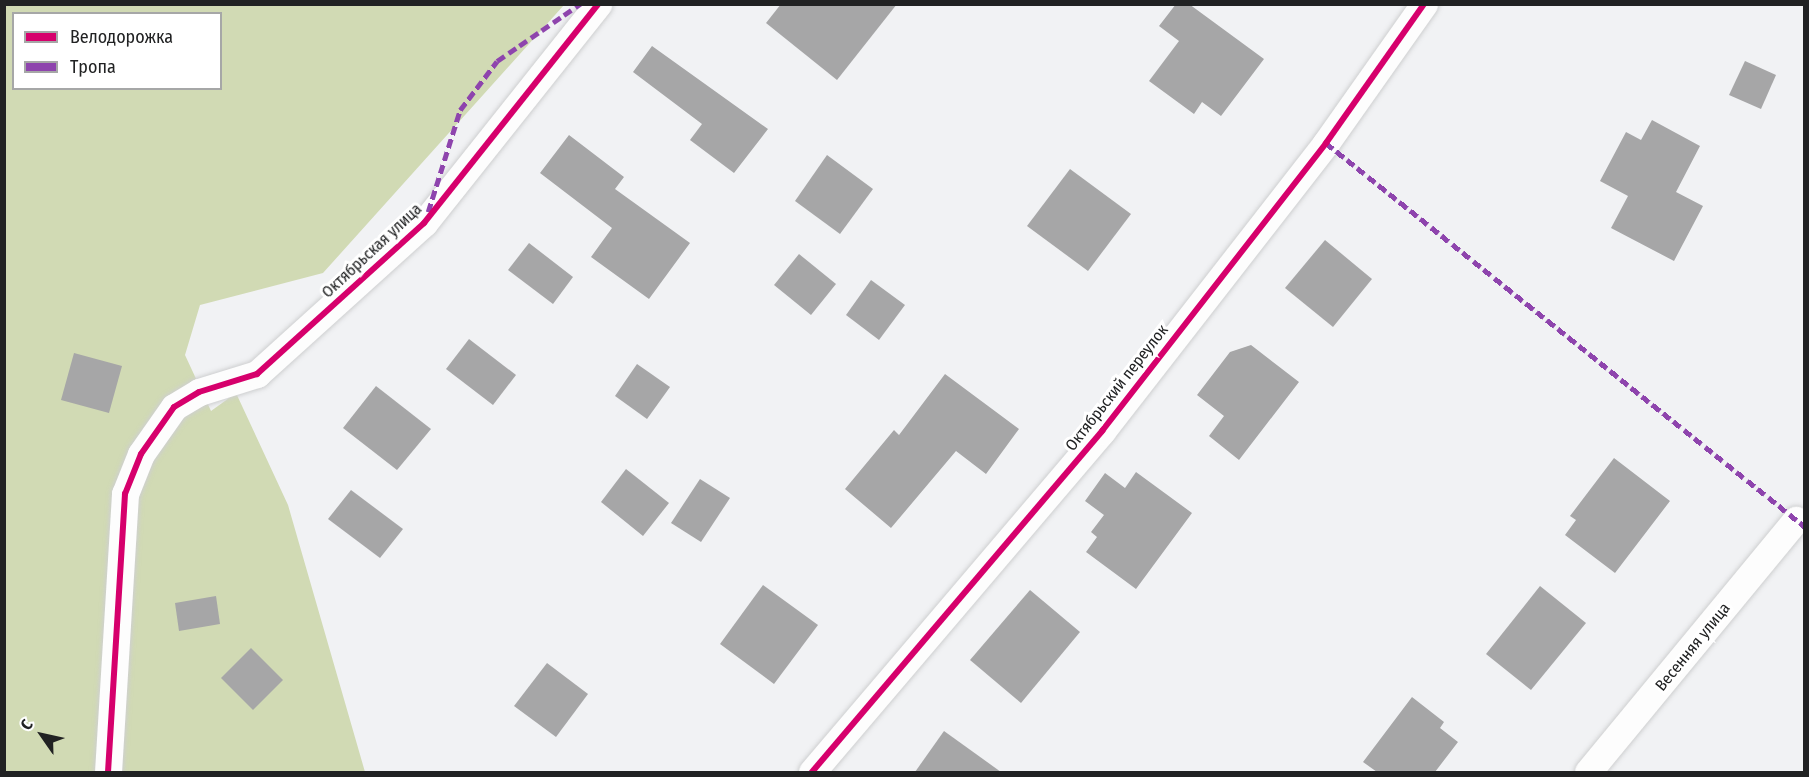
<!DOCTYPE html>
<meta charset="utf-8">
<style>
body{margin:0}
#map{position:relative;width:1809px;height:777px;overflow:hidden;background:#f1f2f4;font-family:"Fira Sans Condensed",sans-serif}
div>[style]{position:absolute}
.green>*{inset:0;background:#d1dab4}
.building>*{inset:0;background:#a6a6a7}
.roads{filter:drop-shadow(0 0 2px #cecfd0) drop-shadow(0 0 2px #cecfd0)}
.street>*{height:27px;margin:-13.5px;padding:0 13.5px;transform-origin:13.5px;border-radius:13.5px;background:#fdfdfd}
.quiet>*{height:4.5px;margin-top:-2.25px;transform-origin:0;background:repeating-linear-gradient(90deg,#8e44ad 0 9px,transparent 0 13.5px)}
.cycleway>*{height:6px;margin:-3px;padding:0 3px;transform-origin:3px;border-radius:3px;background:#d6006c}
span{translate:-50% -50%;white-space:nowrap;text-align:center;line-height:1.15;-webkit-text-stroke:6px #fff;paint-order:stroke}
.street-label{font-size:16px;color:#212223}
.frame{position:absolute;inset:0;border:6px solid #212223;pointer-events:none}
.legend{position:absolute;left:12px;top:12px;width:210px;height:78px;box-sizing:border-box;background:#fff;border:2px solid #a6a7a7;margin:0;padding:8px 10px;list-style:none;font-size:18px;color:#212223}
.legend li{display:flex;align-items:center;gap:12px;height:30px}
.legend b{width:30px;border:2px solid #a6a7a7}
.north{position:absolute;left:12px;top:705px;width:60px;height:60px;-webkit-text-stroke:4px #fff;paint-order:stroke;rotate:304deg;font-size:16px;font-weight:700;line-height:24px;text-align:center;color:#212223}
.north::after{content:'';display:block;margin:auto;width:21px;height:27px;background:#212223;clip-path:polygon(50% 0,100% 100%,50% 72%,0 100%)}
</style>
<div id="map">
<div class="green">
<i style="clip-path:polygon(evenodd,5px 5px,564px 5px,323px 273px,200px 305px,185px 355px,211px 411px,236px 393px,288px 505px,365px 772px,5px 772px,5px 5px,14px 14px,220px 14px,220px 88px,14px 88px,14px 14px)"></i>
</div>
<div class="building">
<i style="clip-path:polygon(781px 4px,897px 4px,837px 80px,766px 23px)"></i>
<i style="clip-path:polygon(1176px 4px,1189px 4px,1264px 59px,1221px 116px,1202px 102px,1194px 114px,1149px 81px,1179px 41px,1159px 26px)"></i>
<i style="clip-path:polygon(652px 46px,768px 129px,734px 173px,690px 140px,702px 124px,633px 72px)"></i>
<i style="clip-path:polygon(1745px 61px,1776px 75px,1761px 109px,1729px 95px)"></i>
<i style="clip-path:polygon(1652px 120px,1700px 146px,1676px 192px,1703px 206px,1674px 261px,1611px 228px,1628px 196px,1600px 181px,1626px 132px,1641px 140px)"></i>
<i style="clip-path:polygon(569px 135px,624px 177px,615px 189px,690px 243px,649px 299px,591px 257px,612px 228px,540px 173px)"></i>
<i style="clip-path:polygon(827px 155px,873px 189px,840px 234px,795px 201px)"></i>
<i style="clip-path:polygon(1070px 169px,1131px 214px,1088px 271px,1027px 226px)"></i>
<i style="clip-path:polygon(1325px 240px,1372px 279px,1333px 327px,1285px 288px)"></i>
<i style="clip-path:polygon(529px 243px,573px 277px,553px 304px,508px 270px)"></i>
<i style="clip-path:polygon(799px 254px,836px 284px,811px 315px,774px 285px)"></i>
<i style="clip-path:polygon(871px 280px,905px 305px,879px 340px,846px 315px)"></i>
<i style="clip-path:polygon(469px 339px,516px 375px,493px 405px,446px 369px)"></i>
<i style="clip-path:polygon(1251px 345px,1299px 382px,1239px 460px,1209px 436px,1224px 416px,1197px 395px,1230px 352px)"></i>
<i style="clip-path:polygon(74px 353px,122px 366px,109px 413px,61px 400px)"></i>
<i style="clip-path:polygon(637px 364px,670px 387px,647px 419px,615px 396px)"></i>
<i style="clip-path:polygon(945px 374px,1019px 429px,986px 474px,956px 451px,891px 528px,845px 489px,894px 430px,899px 435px)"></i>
<i style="clip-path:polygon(376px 386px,431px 429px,397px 470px,343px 428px)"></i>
<i style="clip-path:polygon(1614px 458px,1670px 501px,1615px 573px,1565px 535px,1576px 520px,1570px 516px)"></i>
<i style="clip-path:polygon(626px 469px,669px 503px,643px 536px,601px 502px)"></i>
<i style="clip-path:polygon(1136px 472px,1192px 513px,1136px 589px,1086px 552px,1097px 537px,1091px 532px,1104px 515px,1085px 501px,1105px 473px,1125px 488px)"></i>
<i style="clip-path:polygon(700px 479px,730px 498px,701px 542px,671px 523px)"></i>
<i style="clip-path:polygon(351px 490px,403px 529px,380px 558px,328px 519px)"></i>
<i style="clip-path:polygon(763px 585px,818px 625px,774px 684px,720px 644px)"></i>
<i style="clip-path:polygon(1540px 586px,1586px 623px,1531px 690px,1486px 654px)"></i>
<i style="clip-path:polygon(1030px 590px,1080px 632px,1021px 703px,970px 660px)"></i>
<i style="clip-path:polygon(216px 596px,220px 624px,179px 631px,175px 603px)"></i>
<i style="clip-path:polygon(251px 648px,283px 680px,253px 710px,221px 678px)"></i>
<i style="clip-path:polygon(547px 663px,588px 694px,556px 737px,514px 706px)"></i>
<i style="clip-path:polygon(1412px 697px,1444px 722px,1440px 728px,1458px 742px,1435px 772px,1377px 772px,1363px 762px)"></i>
<i style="clip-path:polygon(944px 731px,1001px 772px,915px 772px)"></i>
</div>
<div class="roads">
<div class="street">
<i style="left:108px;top:772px;width:279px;rotate:-86.5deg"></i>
<i style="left:125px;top:494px;width:43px;rotate:-68.2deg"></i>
<i style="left:141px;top:454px;width:57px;rotate:-54.9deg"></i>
<i style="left:174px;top:407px;width:29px;rotate:-31deg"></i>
<i style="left:199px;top:392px;width:61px;rotate:-17.2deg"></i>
<i style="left:257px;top:374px;width:225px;rotate:-42.1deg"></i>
<i style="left:424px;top:223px;width:280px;rotate:-51.5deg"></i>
<i style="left:812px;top:772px;width:448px;rotate:-49.6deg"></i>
<i style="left:1102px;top:431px;width:365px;rotate:-52.1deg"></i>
<i style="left:1326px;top:143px;width:170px;rotate:-54.8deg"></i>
<i style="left:1588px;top:772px;width:327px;rotate:-50.5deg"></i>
</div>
</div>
<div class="quiet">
<i style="left:1326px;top:143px;width:613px;rotate:38.7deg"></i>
<i style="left:428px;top:212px;width:107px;rotate:-72.6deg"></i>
<i style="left:460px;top:110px;width:61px;rotate:-52.9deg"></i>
<i style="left:497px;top:61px;width:101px;rotate:-34.5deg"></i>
</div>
<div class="cycleway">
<i style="left:108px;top:772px;width:279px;rotate:-86.5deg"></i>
<i style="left:125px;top:494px;width:43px;rotate:-68.2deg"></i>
<i style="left:141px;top:454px;width:57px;rotate:-54.9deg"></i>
<i style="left:174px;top:407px;width:29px;rotate:-31deg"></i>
<i style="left:199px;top:392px;width:61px;rotate:-17.2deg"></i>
<i style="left:257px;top:374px;width:225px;rotate:-42.1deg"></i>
<i style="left:424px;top:223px;width:280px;rotate:-51.5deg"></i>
<i style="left:812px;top:772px;width:448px;rotate:-49.6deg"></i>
<i style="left:1102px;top:431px;width:365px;rotate:-52.1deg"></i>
<i style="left:1326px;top:143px;width:170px;rotate:-54.8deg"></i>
</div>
<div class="street-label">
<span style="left:372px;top:251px;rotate:-43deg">Октябрьская улица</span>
<span style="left:1117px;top:388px;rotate:-52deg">Октябрьский переулок</span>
<span style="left:1693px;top:647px;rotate:-51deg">Весенняя улица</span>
</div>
<div class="frame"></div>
<ul class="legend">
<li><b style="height:8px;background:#d6006c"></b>Велодорожка</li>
<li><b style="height:8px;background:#8e44ad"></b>Тропа</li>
</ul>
<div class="north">С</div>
</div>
